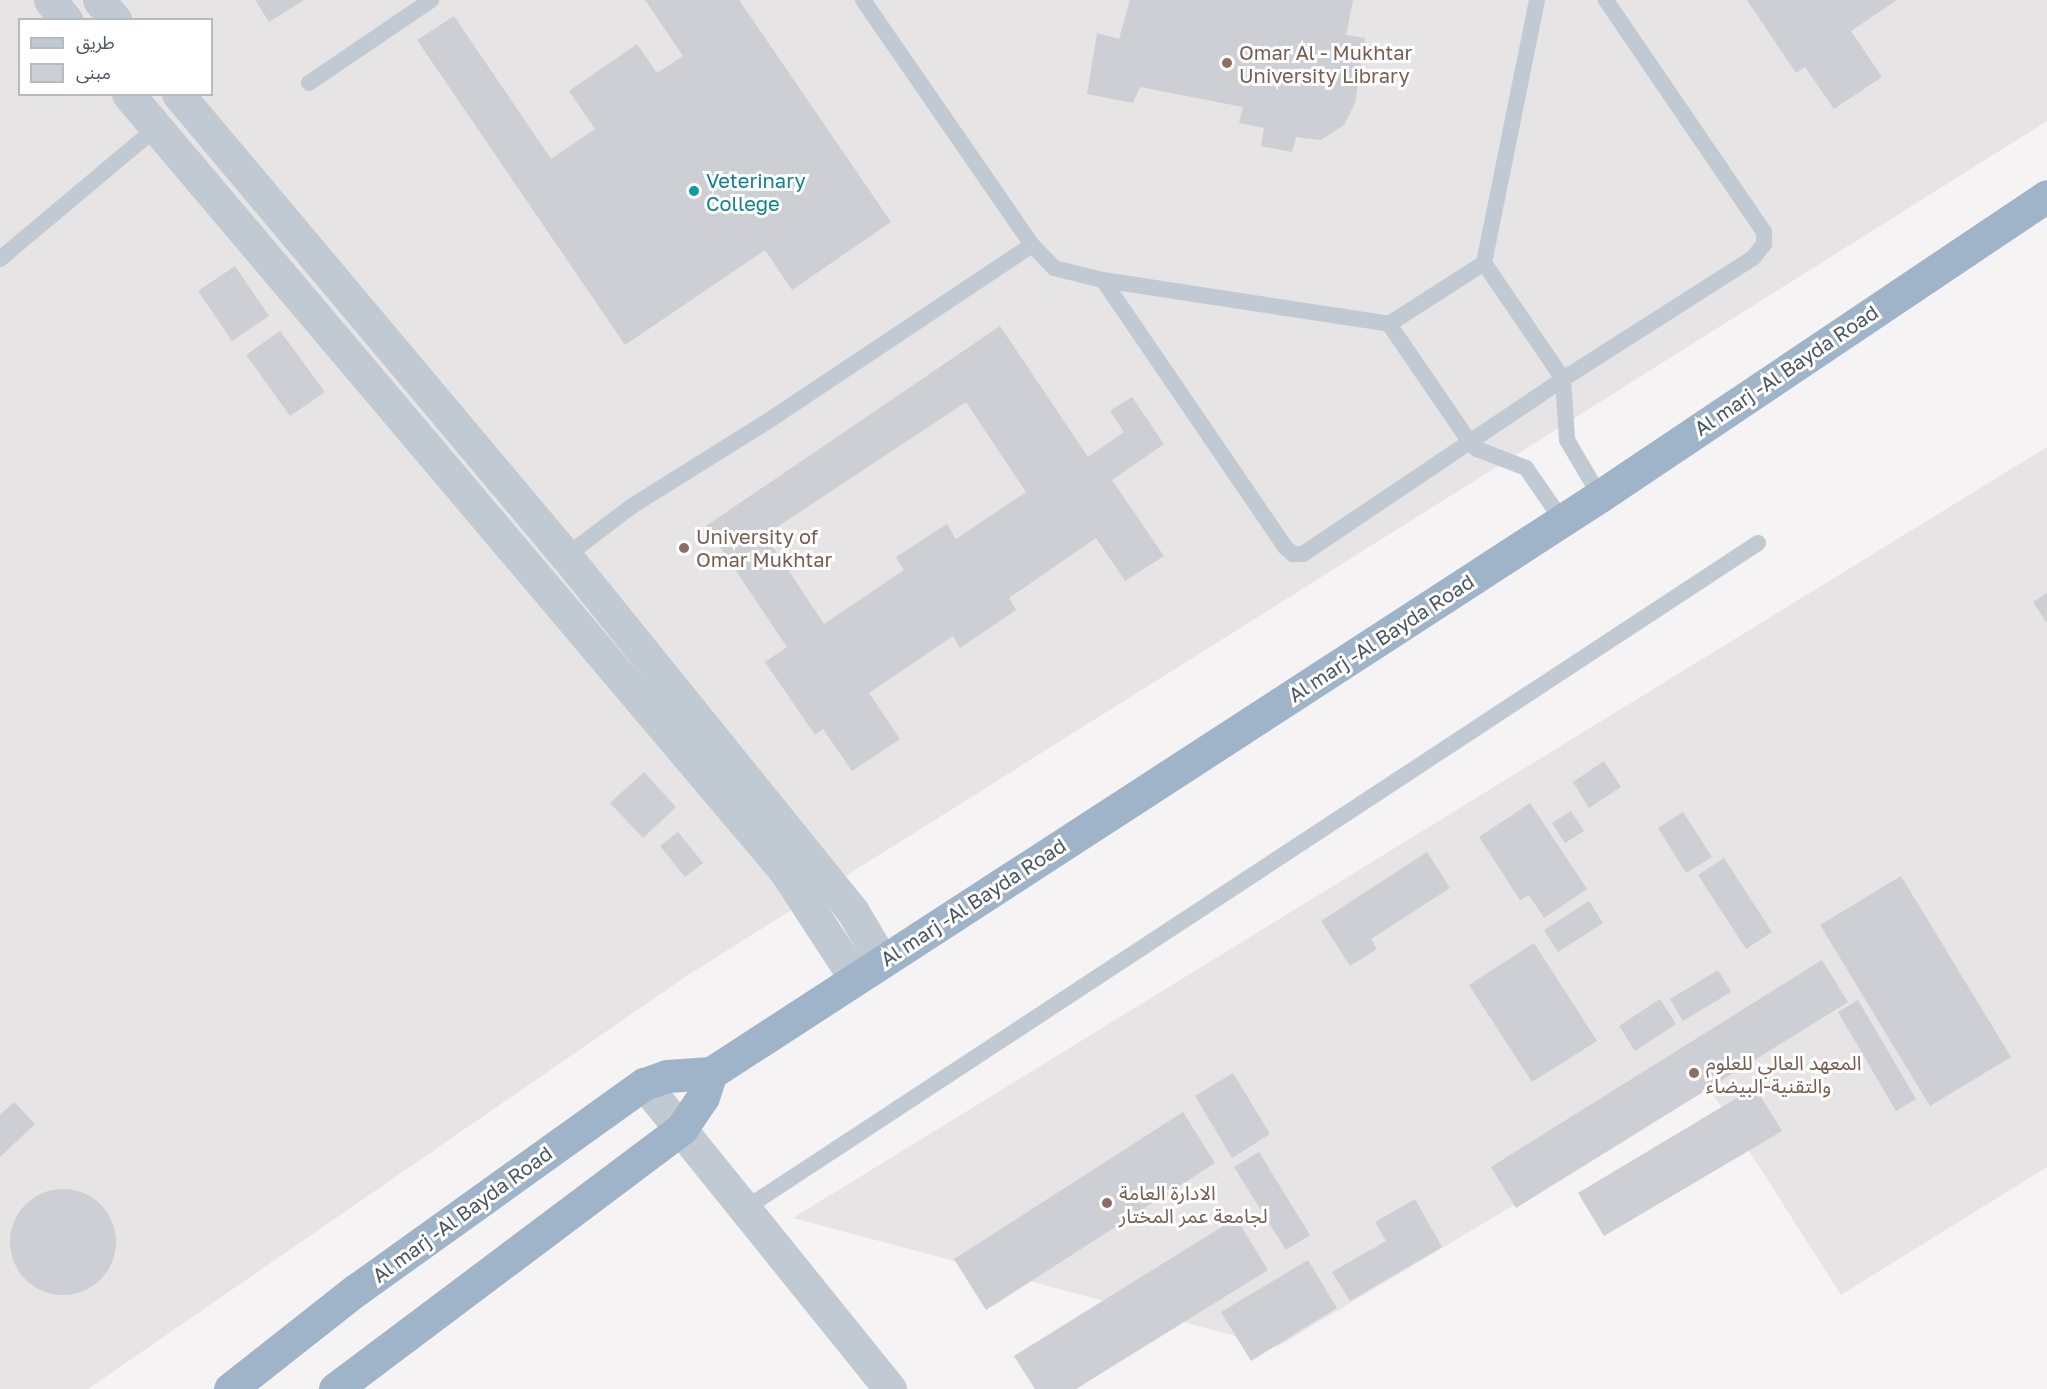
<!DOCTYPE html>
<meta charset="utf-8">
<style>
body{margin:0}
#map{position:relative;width:2047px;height:1389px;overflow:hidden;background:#f5f3f3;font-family:"Golos Text","Noto Sans Arabic",sans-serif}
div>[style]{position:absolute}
.education>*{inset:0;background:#e6e4e5}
.building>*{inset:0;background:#cdcfd5}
.round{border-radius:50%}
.service>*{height:16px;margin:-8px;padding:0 8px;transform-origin:8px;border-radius:8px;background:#c1cad2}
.minor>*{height:33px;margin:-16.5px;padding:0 16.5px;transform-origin:16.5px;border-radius:16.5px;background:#c1cad2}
.trunk>*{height:33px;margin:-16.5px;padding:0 16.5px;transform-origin:16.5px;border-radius:16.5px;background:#9fb4c9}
.dots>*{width:16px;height:16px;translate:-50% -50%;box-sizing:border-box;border:3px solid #fff;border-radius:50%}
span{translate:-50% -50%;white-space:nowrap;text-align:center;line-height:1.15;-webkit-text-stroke:6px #fff;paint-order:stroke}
.education-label{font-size:20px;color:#785e54}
.left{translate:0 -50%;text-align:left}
.culture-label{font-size:20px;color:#0d838f}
.street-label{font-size:20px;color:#4a5661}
.legend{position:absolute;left:18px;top:18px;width:195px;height:78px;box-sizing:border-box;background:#fff;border:2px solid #b7bbc0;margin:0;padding:8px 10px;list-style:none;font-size:18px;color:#4a5661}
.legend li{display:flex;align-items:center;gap:12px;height:30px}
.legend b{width:30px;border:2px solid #b7bbc0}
</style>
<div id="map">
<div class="education">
<i style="clip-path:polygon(evenodd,0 0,2047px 0,2047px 121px,688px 975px,88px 1389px,0 1389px,0 0,20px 20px,212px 20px,212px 94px,20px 94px,20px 20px)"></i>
<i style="clip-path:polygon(2047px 447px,2047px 1167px,1841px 1295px,1709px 1088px,1277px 1347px,793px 1218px)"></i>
</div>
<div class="building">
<i style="clip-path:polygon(255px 0,304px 0,269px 22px)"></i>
<i style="clip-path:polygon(645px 0,739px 0,891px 222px,792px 290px,765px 250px,625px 345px,417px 40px,454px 16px,551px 159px,595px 129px,569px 91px,637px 44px,657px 73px,683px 56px)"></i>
<i style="clip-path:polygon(1130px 0,1353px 0,1346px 35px,1365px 38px,1355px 103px,1344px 125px,1321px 140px,1296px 137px,1292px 152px,1261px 146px,1264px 128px,1239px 123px,1243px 107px,1140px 87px,1133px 103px,1087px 94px,1097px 33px,1119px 39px)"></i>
<i style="clip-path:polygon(1747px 0,1897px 0,1851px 31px,1882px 77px,1834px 109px,1805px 67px,1796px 73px)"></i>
<i style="clip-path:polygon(235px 266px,269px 316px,232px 341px,198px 291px)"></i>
<i style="clip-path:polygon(evenodd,1000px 326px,1088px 457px,1124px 432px,1110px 411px,1132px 397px,1164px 444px,1112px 480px,1164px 556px,1125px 581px,1096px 538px,1009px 598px,1016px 610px,960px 648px,953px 636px,869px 693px,900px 739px,852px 771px,823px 729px,815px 735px,765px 662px,787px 647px,706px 526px,1000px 326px,966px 402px,1026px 492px,956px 539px,947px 524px,896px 557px,904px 570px,824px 624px,765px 535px,966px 402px)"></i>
<i style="clip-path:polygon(280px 331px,325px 392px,290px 416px,246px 355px)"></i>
<i style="clip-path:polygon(2047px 593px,2047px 623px,2033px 602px)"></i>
<i style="clip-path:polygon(1604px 761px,1621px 787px,1589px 808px,1573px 782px)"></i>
<i style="clip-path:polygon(644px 772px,676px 807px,643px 838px,610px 803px)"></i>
<i style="clip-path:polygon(1530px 803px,1587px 889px,1544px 918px,1529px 895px,1520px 900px,1479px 837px)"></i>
<i style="clip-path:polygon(1571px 811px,1584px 831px,1565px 843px,1552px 823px)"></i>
<i style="clip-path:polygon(1683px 812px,1712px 857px,1686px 873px,1658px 828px)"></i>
<i style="clip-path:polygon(678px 832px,703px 863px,685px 877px,660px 846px)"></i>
<i style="clip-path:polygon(1427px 852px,1450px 888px,1371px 939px,1377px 949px,1350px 966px,1321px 921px)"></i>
<i style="clip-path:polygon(1724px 858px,1772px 932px,1746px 949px,1698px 875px)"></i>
<i style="clip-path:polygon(1901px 876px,2011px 1057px,1930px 1106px,1820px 925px)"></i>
<i style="clip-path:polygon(1589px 901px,1603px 923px,1558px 952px,1544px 930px)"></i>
<i style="clip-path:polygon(1534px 943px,1597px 1041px,1532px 1082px,1469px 985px)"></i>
<i style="clip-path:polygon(1822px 960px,1848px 1002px,1516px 1208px,1491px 1167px)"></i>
<i style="clip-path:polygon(1718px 970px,1731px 992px,1683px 1021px,1670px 999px)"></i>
<i style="clip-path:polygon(1660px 999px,1676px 1024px,1635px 1051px,1619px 1026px)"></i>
<i style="clip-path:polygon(1858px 1000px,1916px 1099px,1896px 1111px,1838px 1012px)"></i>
<i style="clip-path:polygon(1233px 1073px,1270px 1134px,1232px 1158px,1195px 1096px)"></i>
<i style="clip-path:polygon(1755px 1087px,1782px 1131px,1604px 1236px,1578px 1193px)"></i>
<i style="clip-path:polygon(14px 1102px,35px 1124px,0 1157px,0 1115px)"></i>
<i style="clip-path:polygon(1183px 1112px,1215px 1163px,986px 1310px,954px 1259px)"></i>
<i style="clip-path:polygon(1259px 1152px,1310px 1235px,1286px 1250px,1234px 1167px)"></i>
<i class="round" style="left:10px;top:1189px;width:106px;height:106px"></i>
<i style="clip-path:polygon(1415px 1199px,1442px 1247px,1350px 1301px,1332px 1272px,1386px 1241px,1375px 1222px)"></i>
<i style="clip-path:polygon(1236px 1218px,1268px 1270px,1076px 1389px,1035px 1389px,1014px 1356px)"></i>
<i style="clip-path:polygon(1308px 1260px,1337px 1308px,1251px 1361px,1221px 1312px)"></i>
</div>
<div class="service">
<i style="left:863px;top:0;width:298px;rotate:55.4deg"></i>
<i style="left:1032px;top:245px;width:32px;rotate:46deg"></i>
<i style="left:1054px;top:268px;width:50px;rotate:13.8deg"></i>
<i style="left:1103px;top:280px;width:289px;rotate:8.7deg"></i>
<i style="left:1389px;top:324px;width:113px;rotate:-32.7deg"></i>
<i style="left:1484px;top:263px;width:268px;rotate:-78.6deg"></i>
<i style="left:309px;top:83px;width:148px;rotate:-34.2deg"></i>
<i style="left:0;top:259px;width:204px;rotate:-40deg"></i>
<i style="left:1484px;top:263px;width:140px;rotate:55.7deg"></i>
<i style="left:1563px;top:379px;width:61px;rotate:86.2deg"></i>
<i style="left:1567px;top:440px;width:65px;rotate:59.5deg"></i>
<i style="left:1103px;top:280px;width:323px;rotate:55.7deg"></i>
<i style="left:1285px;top:547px;width:11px;rotate:41deg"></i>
<i style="left:1293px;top:554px;width:10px"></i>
<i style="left:1303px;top:554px;width:313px;rotate:-33.9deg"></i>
<i style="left:1563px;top:379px;width:225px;rotate:-32.5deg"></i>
<i style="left:1753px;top:258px;width:18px;rotate:-52deg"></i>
<i style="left:1764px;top:244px;width:12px;rotate:-90deg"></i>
<i style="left:1764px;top:232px;width:281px;rotate:-124.3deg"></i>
<i style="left:1389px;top:324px;width:142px;rotate:55.6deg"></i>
<i style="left:1469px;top:441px;width:11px;rotate:45deg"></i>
<i style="left:1477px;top:449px;width:53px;rotate:21.2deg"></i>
<i style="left:1526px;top:468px;width:63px;rotate:55.3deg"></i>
<i style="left:566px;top:556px;width:83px;rotate:-37.1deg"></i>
<i style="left:632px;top:506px;width:164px;rotate:-32deg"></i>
<i style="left:771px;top:419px;width:314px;rotate:-33.7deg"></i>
<i style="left:746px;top:1208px;width:1211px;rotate:-33.31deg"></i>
</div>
<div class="minor">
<i style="left:50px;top:0;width:26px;rotate:51deg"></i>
<i style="left:99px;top:0;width:26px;rotate:51deg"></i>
<i style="left:128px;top:94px;width:1018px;rotate:49.78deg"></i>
<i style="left:785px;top:871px;width:128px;rotate:56.8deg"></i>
<i style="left:178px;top:94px;width:603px;rotate:49.98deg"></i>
<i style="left:566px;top:556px;width:457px;rotate:51.1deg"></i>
<i style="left:853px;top:912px;width:57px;rotate:59.4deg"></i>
<i style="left:644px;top:1084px;width:392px;rotate:51.1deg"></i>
</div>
<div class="trunk">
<i style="left:230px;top:1389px;width:160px;rotate:-38.2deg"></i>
<i style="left:356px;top:1290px;width:354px;rotate:-35.6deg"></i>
<i style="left:644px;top:1084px;width:24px;rotate:-19deg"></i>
<i style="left:667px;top:1076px;width:44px;rotate:-3.9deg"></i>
<i style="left:711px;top:1073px;width:1060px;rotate:-32.99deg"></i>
<i style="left:1600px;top:496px;width:538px;rotate:-33.87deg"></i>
<i style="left:335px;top:1389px;width:434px;rotate:-36.9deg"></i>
<i style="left:682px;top:1128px;width:37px;rotate:-56deg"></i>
<i style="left:703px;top:1097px;width:25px;rotate:-72deg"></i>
</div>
<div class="dots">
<i style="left:1227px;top:63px;background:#8d6e63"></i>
<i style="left:694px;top:191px;background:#0f9aa8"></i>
<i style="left:684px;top:548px;background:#8d6e63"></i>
<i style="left:1694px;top:1073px;background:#8d6e63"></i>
<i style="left:1107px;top:1203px;background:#8d6e63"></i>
</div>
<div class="education-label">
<span class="left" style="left:1239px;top:64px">Omar Al - Mukhtar<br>University Library</span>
<span class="left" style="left:696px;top:548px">University of<br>Omar Mukhtar</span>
<span class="left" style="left:1706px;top:1074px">المعهد العالي للعلوم<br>والتقنية-البيضاء</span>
<span class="left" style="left:1119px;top:1204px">الادارة العامة<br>لجامعة عمر المختار</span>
</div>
<div class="culture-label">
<span class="left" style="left:706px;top:192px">Veterinary<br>College</span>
</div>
<div class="street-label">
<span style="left:1786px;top:370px;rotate:-34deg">Al marj -Al Bayda Road</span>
<span style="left:1381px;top:638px;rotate:-33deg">Al marj -Al Bayda Road</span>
<span style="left:973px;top:902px;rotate:-33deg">Al marj -Al Bayda Road</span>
<span style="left:462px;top:1214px;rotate:-36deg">Al marj -Al Bayda Road</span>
</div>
<ul class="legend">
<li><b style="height:8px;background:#c1cad2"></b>طريق</li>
<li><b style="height:16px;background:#cdcfd5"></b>مبنى</li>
</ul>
</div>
